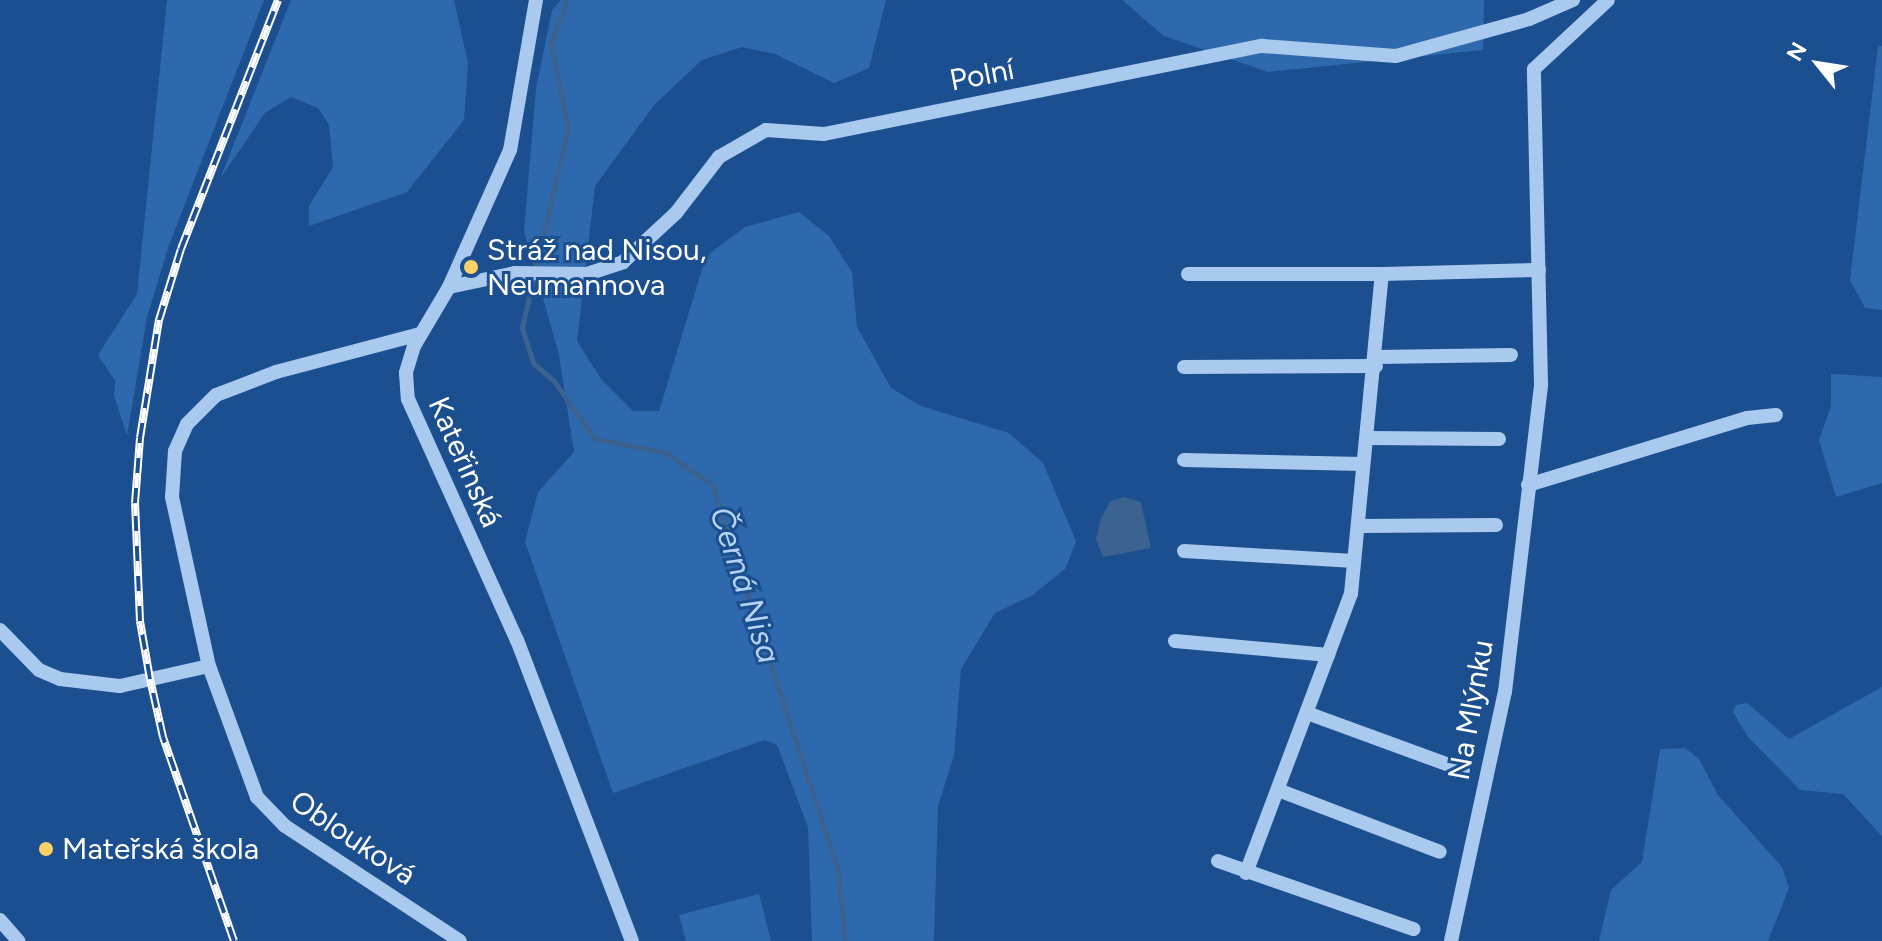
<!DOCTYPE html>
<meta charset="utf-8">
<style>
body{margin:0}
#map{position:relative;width:1882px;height:941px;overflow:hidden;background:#1b4f8f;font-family:Figtree,sans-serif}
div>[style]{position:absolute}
.green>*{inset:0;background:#2e69ad}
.water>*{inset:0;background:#3c6290}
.stream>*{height:5px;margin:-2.5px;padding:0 2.5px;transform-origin:2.5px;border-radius:2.5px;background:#3c6290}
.minor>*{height:14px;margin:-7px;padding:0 7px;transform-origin:7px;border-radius:7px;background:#a9c9ee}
.rail>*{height:8px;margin-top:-4px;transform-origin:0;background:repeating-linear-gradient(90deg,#1b4f8f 0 15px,#fff 0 30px);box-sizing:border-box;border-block:2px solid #fff}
.dots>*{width:22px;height:22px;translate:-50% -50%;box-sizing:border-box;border:4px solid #1b4f8f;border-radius:50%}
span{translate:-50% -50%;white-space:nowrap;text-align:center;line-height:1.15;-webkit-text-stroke:6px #1b4f8f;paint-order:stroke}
.street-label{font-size:30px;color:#fff}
.poi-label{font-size:30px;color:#fff}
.left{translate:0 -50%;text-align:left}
.water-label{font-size:32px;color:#b5d3f5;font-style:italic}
.north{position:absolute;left:1778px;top:24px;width:80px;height:80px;-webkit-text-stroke:6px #1b4f8f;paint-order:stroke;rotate:300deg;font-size:22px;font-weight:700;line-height:32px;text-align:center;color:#fff}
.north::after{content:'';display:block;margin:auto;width:28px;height:36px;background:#fff;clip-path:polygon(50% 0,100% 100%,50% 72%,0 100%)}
</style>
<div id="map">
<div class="green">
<i style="clip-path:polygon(167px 0,264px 0,169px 245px,147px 317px,127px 436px,114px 396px,115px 381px,98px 355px,137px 294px)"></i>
<i style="clip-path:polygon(291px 0,454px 0,468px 63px,464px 120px,407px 192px,309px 226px,309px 206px,333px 167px,329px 125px,318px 108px,291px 97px,265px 113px,220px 179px)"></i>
<i style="clip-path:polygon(561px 0,886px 0,869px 68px,834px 83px,775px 54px,742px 47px,702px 60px,655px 104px,595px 186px,577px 341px,601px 379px,633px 411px,659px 411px,706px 256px,745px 227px,799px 212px,829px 236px,852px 272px,857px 327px,891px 388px,921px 406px,1009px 433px,1043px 463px,1076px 541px,1066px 568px,1033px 595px,995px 613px,961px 669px,954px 755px,938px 806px,934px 941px,812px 941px,808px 827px,777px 745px,765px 740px,613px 793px,525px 542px,538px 492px,574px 452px,559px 355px,524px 231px,536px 89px,552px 10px)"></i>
<i style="clip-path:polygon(1122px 0,1484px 0,1483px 50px,1268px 72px,1164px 36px)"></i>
<i style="clip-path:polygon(1878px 46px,1882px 46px,1882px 310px,1865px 308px,1850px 280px)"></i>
<i style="clip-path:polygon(1831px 374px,1882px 377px,1882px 483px,1836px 497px,1819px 440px,1831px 406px)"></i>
<i style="clip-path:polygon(1882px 687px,1882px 836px,1843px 794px,1800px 790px,1748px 737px,1733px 712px,1736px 705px,1747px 703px,1789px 739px)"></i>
<i style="clip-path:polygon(1685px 748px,1699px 759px,1718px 795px,1782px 867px,1789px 888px,1768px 941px,1599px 941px,1611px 890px,1642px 862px,1660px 749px)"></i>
<i style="clip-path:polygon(759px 894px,771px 941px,686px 941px,679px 915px)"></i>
</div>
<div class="water">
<i style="clip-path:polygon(1124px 497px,1141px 502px,1151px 548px,1103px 557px,1096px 539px,1101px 518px,1111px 501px)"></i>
</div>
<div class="stream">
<i style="left:567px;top:0;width:46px;rotate:110.4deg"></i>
<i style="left:551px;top:43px;width:87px;rotate:78.7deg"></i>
<i style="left:568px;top:128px;width:205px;rotate:103deg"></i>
<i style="left:522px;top:328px;width:38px;rotate:72deg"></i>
<i style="left:534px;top:364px;width:26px;rotate:40deg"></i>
<i style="left:554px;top:381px;width:70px;rotate:54.9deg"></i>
<i style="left:594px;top:438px;width:75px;rotate:11.6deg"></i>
<i style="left:667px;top:453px;width:55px;rotate:35.4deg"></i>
<i style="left:712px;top:485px;width:405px;rotate:71.9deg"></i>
<i style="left:838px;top:870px;width:71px;rotate:84.4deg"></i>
</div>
<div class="minor">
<i style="left:536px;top:0;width:152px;rotate:99.8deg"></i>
<i style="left:510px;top:150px;width:150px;rotate:114deg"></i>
<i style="left:449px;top:287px;width:69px;rotate:120.7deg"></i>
<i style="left:414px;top:346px;width:28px;rotate:107deg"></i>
<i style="left:406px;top:373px;width:26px;rotate:86deg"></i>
<i style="left:408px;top:399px;width:265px;rotate:65.7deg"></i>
<i style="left:517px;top:640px;width:322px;rotate:69.1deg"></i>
<i style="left:1188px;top:274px;width:194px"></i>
<i style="left:449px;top:287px;width:67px;rotate:-12deg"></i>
<i style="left:515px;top:273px;width:72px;rotate:0.8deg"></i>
<i style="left:587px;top:274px;width:38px;rotate:-18deg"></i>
<i style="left:623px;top:262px;width:72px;rotate:-42.8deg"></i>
<i style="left:676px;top:213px;width:71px;rotate:-52.5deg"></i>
<i style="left:719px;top:157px;width:54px;rotate:-29.9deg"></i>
<i style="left:766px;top:130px;width:58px;rotate:3.9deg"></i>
<i style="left:824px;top:134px;width:447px;rotate:-11.4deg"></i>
<i style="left:1262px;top:46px;width:134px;rotate:4.3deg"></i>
<i style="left:1396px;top:56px;width:138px;rotate:-15.5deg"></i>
<i style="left:1529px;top:19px;width:48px;rotate:-23.4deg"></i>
<i style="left:420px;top:334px;width:149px;rotate:165.2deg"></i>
<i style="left:276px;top:372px;width:64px;rotate:159deg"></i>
<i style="left:216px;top:395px;width:41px;rotate:135deg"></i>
<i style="left:187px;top:424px;width:30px;rotate:114deg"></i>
<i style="left:175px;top:451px;width:46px;rotate:93.7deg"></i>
<i style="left:172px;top:497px;width:173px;rotate:77.7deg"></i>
<i style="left:209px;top:666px;width:140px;rotate:69.9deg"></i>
<i style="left:257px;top:797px;width:40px;rotate:46deg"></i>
<i style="left:285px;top:826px;width:209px;rotate:33.3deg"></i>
<i style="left:1377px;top:357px;width:134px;rotate:-0.9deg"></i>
<i style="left:1184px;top:367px;width:192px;rotate:-0.3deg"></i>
<i style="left:1367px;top:438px;width:132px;rotate:0.4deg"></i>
<i style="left:1184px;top:460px;width:179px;rotate:1.3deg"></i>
<i style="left:1528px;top:485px;width:229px;rotate:-17deg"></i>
<i style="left:1747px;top:418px;width:29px;rotate:-6deg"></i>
<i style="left:1361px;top:526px;width:135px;rotate:-0.4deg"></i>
<i style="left:1184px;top:551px;width:170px;rotate:3.4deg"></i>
<i style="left:0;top:630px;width:56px;rotate:45.7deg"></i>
<i style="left:39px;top:670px;width:23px;rotate:23deg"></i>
<i style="left:60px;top:679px;width:60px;rotate:6.7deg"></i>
<i style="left:120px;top:686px;width:91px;rotate:-12.7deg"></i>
<i style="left:1175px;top:641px;width:154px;rotate:5.2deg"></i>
<i style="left:1307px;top:713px;width:166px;rotate:20.1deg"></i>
<i style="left:1278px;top:790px;width:173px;rotate:20.9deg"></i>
<i style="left:1218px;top:861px;width:207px;rotate:19.2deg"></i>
<i style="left:1246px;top:873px;width:298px;rotate:-69.4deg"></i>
<i style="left:1351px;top:594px;width:321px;rotate:-84.5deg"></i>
<i style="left:1382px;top:274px;width:157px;rotate:-1.5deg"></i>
<i style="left:0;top:920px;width:28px;rotate:49deg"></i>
<i style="left:1451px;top:941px;width:255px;rotate:-77.8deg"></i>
<i style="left:1505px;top:692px;width:310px;rotate:-83.3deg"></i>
<i style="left:1541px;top:384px;width:315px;rotate:-91.3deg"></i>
<i style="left:1534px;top:69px;width:101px;rotate:-43deg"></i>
</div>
<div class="rail">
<i style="left:234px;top:941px;width:216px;rotate:-109.2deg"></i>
<i style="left:163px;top:737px;width:59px;rotate:-102.6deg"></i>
<i style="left:150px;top:679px;width:59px;rotate:-99.8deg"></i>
<i style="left:140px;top:621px;width:118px;rotate:-92.4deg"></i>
<i style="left:135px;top:503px;width:65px;rotate:-85.6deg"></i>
<i style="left:140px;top:438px;width:120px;rotate:-80.9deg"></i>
<i style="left:159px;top:320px;width:74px;rotate:-72.8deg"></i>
<i style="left:181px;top:249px;width:267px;rotate:-68.7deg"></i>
</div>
<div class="dots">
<i style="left:471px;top:267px;background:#ffd166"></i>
<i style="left:46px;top:849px;background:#ffd166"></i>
</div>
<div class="street-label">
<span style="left:982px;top:75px;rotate:-11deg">Polní</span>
<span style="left:465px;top:462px;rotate:66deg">Kateřinská</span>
<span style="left:1471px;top:710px;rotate:-80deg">Na Mlýnku</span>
<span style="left:353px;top:838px;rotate:34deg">Oblouková</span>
</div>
<div class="poi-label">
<span class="left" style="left:487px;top:267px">Stráž nad Nisou,<br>Neumannova</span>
<span class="left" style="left:62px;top:849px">Mateřská škola</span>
</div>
<div class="water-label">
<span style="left:745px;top:585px;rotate:72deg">Černá Nisa</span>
</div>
<div class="north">N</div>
</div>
